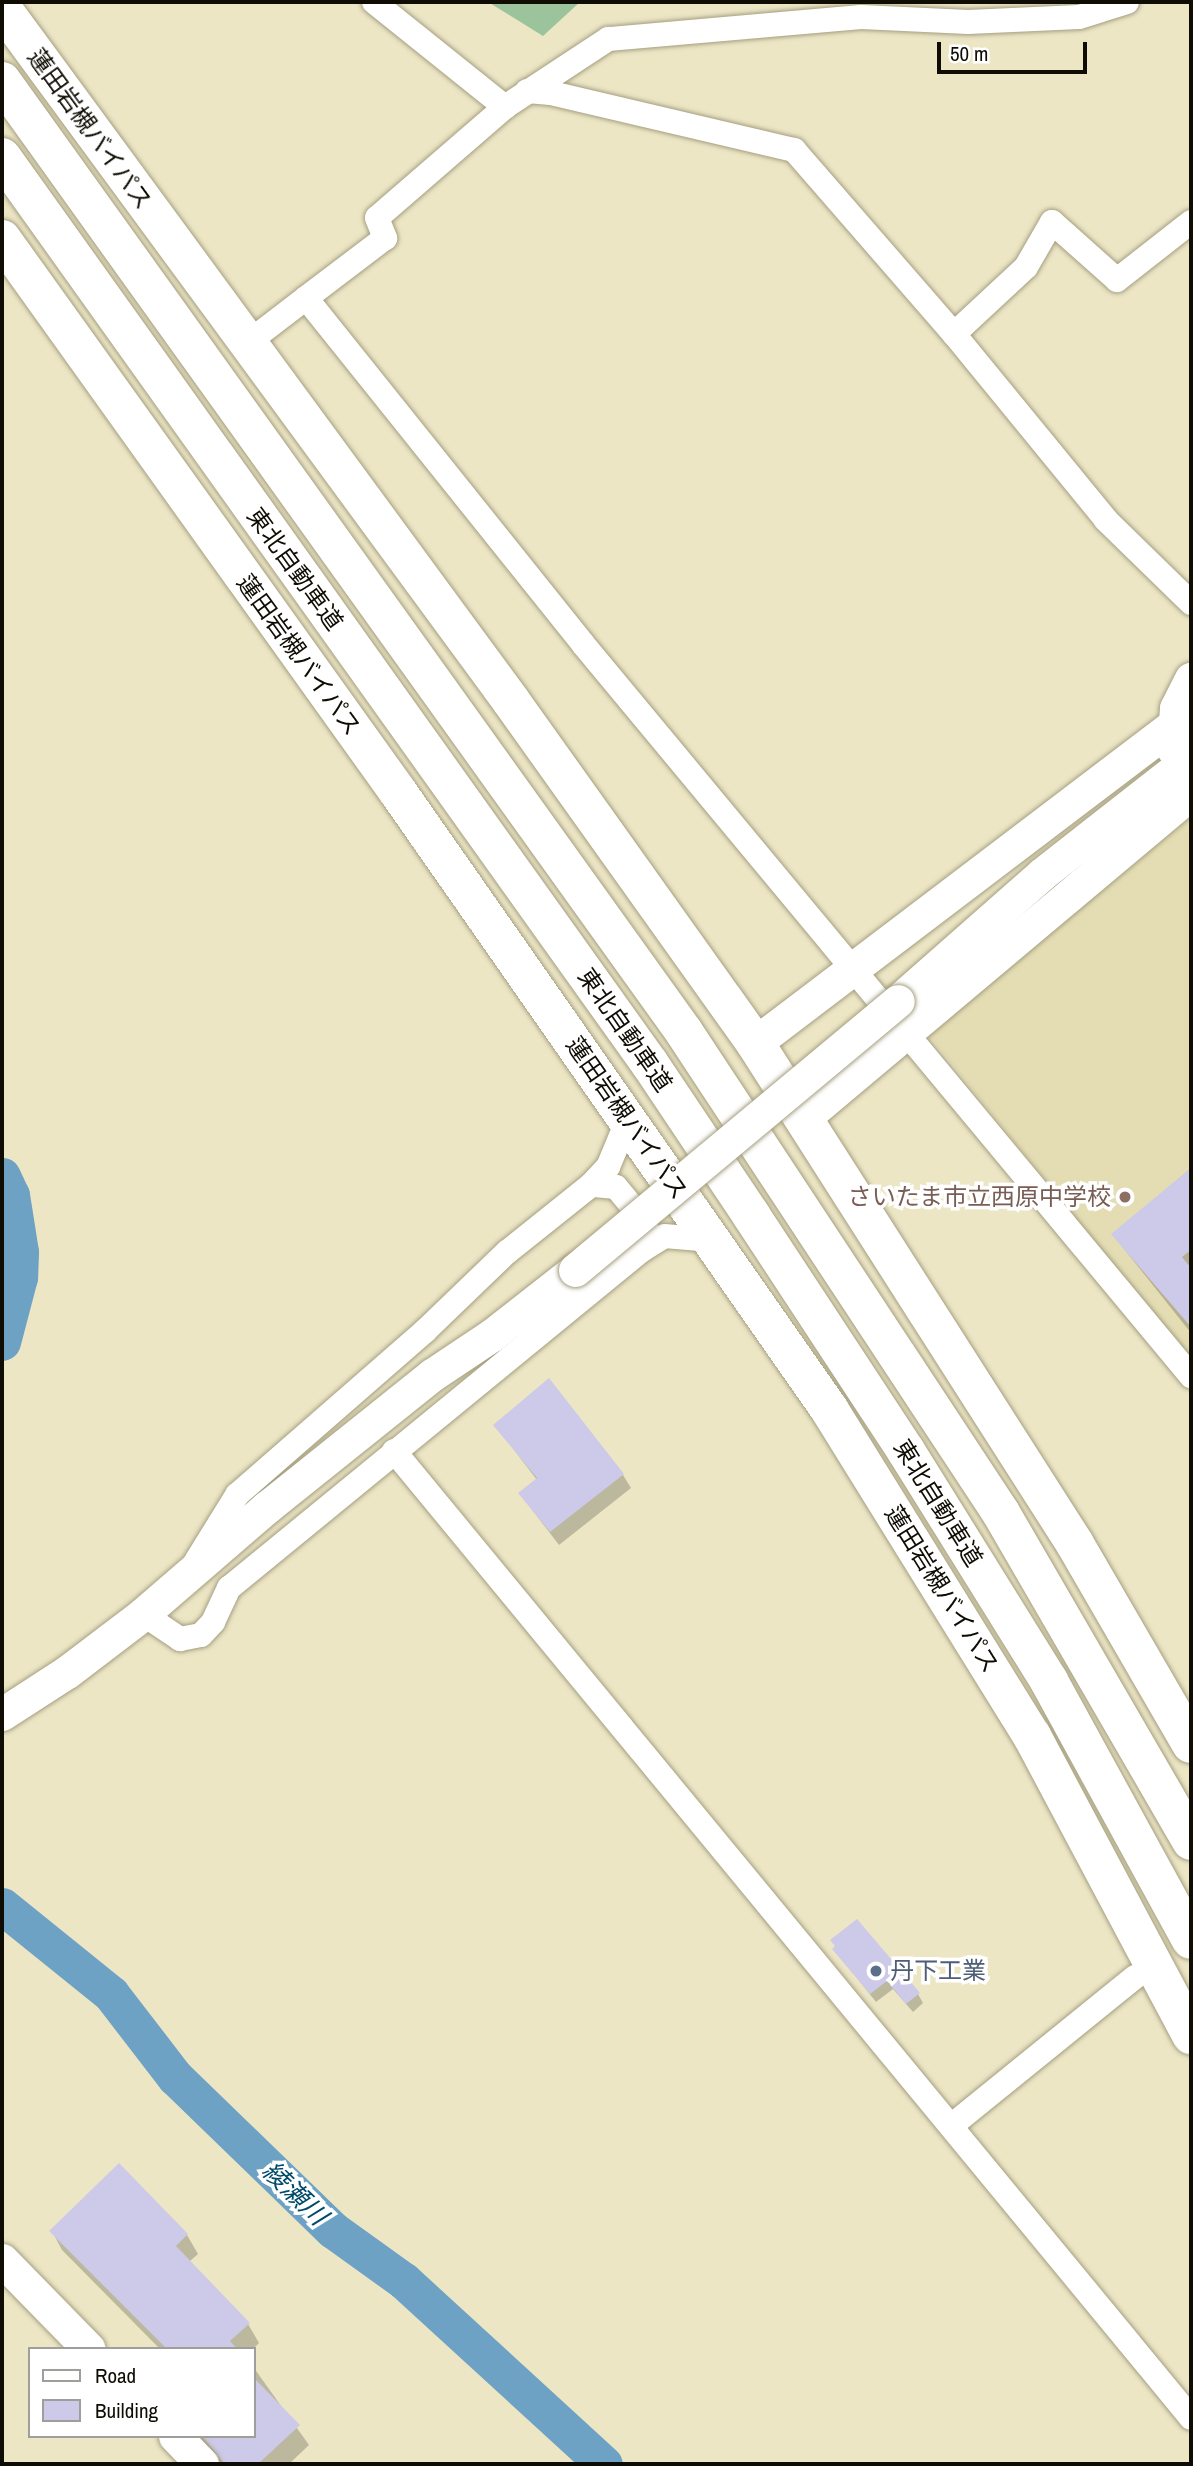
<!DOCTYPE html>
<meta charset="utf-8">
<style>
body{margin:0}
#map{position:relative;width:1193px;height:2466px;overflow:hidden;background:#ece6c5;font-family:"Archivo Narrow","Noto Sans JP",sans-serif}
div>[style]{position:absolute}
.built>*{inset:0;background:#e4ddb4}
.green>*{inset:0;background:#9bc49d}
.shadow>*{inset:0;background:#0003}
.river>*{height:37px;margin:-18.5px;padding:0 18.5px;transform-origin:18.5px;border-radius:18.5px;background:#6da2c5}
.building>*{inset:0;background:#ccc9e9}
.roads{filter:drop-shadow(0 0 2px #a59f80) drop-shadow(0 0 2px #a59f80)}
.street>*{height:24px;margin:-12px;padding:0 12px;transform-origin:12px;border-radius:12px;background:#fff}
.secondary>*{height:33px;margin:-16.5px;padding:0 16.5px;transform-origin:16.5px;border-radius:16.5px;background:#fff}
.highway>*{height:38px;margin:-19px;padding:0 19px;transform-origin:19px;border-radius:19px;background:#fff}
.bridges{filter:drop-shadow(0 0 2px #a59f80) drop-shadow(0 0 2px #a59f80)}
.secondary-bridge>*{height:33px;margin:-16.5px;padding:0 16.5px;transform-origin:16.5px;border-radius:16.5px;background:#fff}
.dots>*{width:19px;height:19px;translate:-50% -50%;box-sizing:border-box;border:4px solid #fff;border-radius:50%}
span{translate:-50% -50%;white-space:nowrap;text-align:center;line-height:1.15;-webkit-text-stroke:7px #fff;paint-order:stroke}
.street-label{font-size:24px;color:#0f0c03}
.education-label{font-size:24px;color:#785e54}
.right{translate:-100% -50%;text-align:right}
.service-label{font-size:24px;color:#4e5e75}
.left{translate:0 -50%;text-align:left}
.water-label{font-size:26px;color:#004a6c;font-style:italic}
.frame{position:absolute;inset:0;border:4px solid #0f0c03;pointer-events:none}
.legend{position:absolute;left:28px;top:2347px;width:228px;height:91px;box-sizing:border-box;background:#fff;border:2px solid #9f9e9a;margin:0;padding:9px 12px;list-style:none;font-size:21px;color:#0f0c03}
.legend li{display:flex;align-items:center;gap:14px;height:35px}
.legend b{width:35px;border:2px solid #9f9e9a}
.scale{position:absolute;left:937px;top:42px;width:150px;height:32px;box-sizing:border-box;border:4px solid #0f0c03;border-top:0;padding-left:9px;font-size:21px;line-height:24px;white-space:nowrap;color:#0f0c03;-webkit-text-stroke:5px #fff;paint-order:stroke}
</style>
<div id="map">
<div class="built">
<i style="clip-path:polygon(1191px 818px,1191px 1361px,928px 1034px)"></i>
</div>
<div class="green">
<i style="clip-path:polygon(488px 2px,580px 2px,543px 36px)"></i>
</div>
<div class="shadow">
<i style="clip-path:polygon(1191px 1168px,1191px 1333px,1113px 1235px)"></i>
<i style="clip-path:polygon(495px 1425px,623px 1475px,631px 1488px,559px 1545px,520px 1494px,537px 1480px)"></i>
<i style="clip-path:polygon(834px 1949px,918px 1994px,923px 2003px,913px 2012px,893px 1989px,876px 2002px)"></i>
<i style="clip-path:polygon(52px 2231px,187px 2235px,198px 2254px,189px 2262px,248px 2324px,259px 2343px,253px 2349px,160px 2349px,62px 2250px)"></i>
<i style="clip-path:polygon(254px 2368px,309px 2445px,289px 2464px,220px 2464px,193px 2436px,254px 2436px)"></i>
</div>
<div class="river">
<i style="left:2px;top:1176px;width:21px;rotate:65deg"></i>
<i style="left:11px;top:1195px;width:58px;rotate:81deg"></i>
<i style="left:20px;top:1252px;width:25px;rotate:92deg"></i>
<i style="left:19px;top:1277px;width:67px;rotate:104.7deg"></i>
<i style="left:2px;top:1906px;width:140px;rotate:38.9deg"></i>
<i style="left:111px;top:1994px;width:105px;rotate:52.4deg"></i>
<i style="left:175px;top:2077px;width:220px;rotate:44.1deg"></i>
<i style="left:333px;top:2230px;width:87px;rotate:35.7deg"></i>
<i style="left:404px;top:2281px;width:271px;rotate:42.5deg"></i>
</div>
<div class="building">
<i style="clip-path:polygon(1191px 1168px,1191px 1250px,1182px 1257px,1191px 1268px,1191px 1327px,1111px 1234px)"></i>
<i style="clip-path:polygon(549px 1378px,624px 1474px,550px 1532px,518px 1493px,537px 1478px,493px 1425px)"></i>
<i style="clip-path:polygon(857px 1919px,920px 1993px,906px 2004px,887px 1981px,870px 1994px,832px 1949px,835px 1946px,830px 1940px)"></i>
<i style="clip-path:polygon(119px 2163px,188px 2234px,176px 2246px,250px 2323px,230px 2341px,237px 2349px,167px 2349px,49px 2231px)"></i>
<i style="clip-path:polygon(254px 2378px,300px 2425px,258px 2464px,225px 2464px,202px 2436px,254px 2436px)"></i>
</div>
<div class="roads">
<div class="street">
<i style="left:374px;top:2px;width:168px;rotate:38.7deg"></i>
<i style="left:1127px;top:2px;width:50px;rotate:162.6deg"></i>
<i style="left:1079px;top:17px;width:111px;rotate:177.4deg"></i>
<i style="left:968px;top:22px;width:107px;rotate:-177.3deg"></i>
<i style="left:861px;top:17px;width:254px;rotate:175deg"></i>
<i style="left:608px;top:39px;width:123px;rotate:146.6deg"></i>
<i style="left:505px;top:107px;width:169px;rotate:139.1deg"></i>
<i style="left:377px;top:218px;width:22px;rotate:68deg"></i>
<i style="left:385px;top:238px;width:99px;rotate:142.8deg"></i>
<i style="left:306px;top:298px;width:443px;rotate:51.3deg"></i>
<i style="left:583px;top:644px;width:952px;rotate:50.29deg"></i>
<i style="left:527px;top:91px;width:24px;rotate:5deg"></i>
<i style="left:551px;top:93px;width:250px;rotate:13.2deg"></i>
<i style="left:794px;top:150px;width:244px;rotate:49deg"></i>
<i style="left:954px;top:334px;width:240px;rotate:50.7deg"></i>
<i style="left:1106px;top:520px;width:119px;rotate:44.3deg"></i>
<i style="left:954px;top:334px;width:98px;rotate:-42.9deg"></i>
<i style="left:1026px;top:267px;width:52px;rotate:-60deg"></i>
<i style="left:1052px;top:222px;width:87px;rotate:41.7deg"></i>
<i style="left:1117px;top:280px;width:94px;rotate:-38.1deg"></i>
<i style="left:246px;top:344px;width:76px;rotate:-37.5deg"></i>
<i style="left:591px;top:1185px;width:25px;rotate:-47deg"></i>
<i style="left:608px;top:1167px;width:52px;rotate:-67.4deg"></i>
<i style="left:642px;top:1250px;width:26px;rotate:-32deg"></i>
<i style="left:664px;top:1236px;width:49px;rotate:4.7deg"></i>
<i style="left:394px;top:1451px;width:1253px;rotate:50.5deg"></i>
<i style="left:143px;top:1614px;width:45px;rotate:34deg"></i>
<i style="left:180px;top:1639px;width:21px;rotate:-11deg"></i>
<i style="left:201px;top:1635px;width:18px;rotate:-47deg"></i>
<i style="left:213px;top:1622px;width:38px;rotate:-65deg"></i>
<i style="left:229px;top:1588px;width:534px;rotate:-39.3deg"></i>
<i style="left:642px;top:1250px;width:27px;rotate:-82deg"></i>
<i style="left:646px;top:1223px;width:47px;rotate:-129.8deg"></i>
<i style="left:616px;top:1187px;width:25px;rotate:-175deg"></i>
<i style="left:591px;top:1185px;width:107px;rotate:141.4deg"></i>
<i style="left:507px;top:1252px;width:114px;rotate:136.1deg"></i>
<i style="left:425px;top:1331px;width:249px;rotate:138.9deg"></i>
<i style="left:237px;top:1495px;width:78px;rotate:121.8deg"></i>
<i style="left:951px;top:2126px;width:237px;rotate:-39deg"></i>
</div>
<div class="secondary">
<i style="left:1173px;top:749px;width:41px;rotate:-85.8deg"></i>
<i style="left:1176px;top:708px;width:33px;rotate:-63deg"></i>
<i style="left:898px;top:1001px;width:192px;rotate:-41.4deg"></i>
<i style="left:1042px;top:874px;width:189px;rotate:-38.1deg"></i>
<i style="left:755px;top:1043px;width:522px;rotate:-37.22deg"></i>
<i style="left:804px;top:1118px;width:505px;rotate:-40.02deg"></i>
<i style="left:2px;top:1714px;width:77px;rotate:-32.9deg"></i>
<i style="left:67px;top:1672px;width:96px;rotate:-37.3deg"></i>
<i style="left:143px;top:1614px;width:164px;rotate:-40.8deg"></i>
<i style="left:267px;top:1507px;width:211px;rotate:-38.7deg"></i>
<i style="left:432px;top:1375px;width:72px;rotate:-33.7deg"></i>
<i style="left:492px;top:1335px;width:105px;rotate:-38.1deg"></i>
<i style="left:2px;top:2260px;width:124px;rotate:45.7deg"></i>
<i style="left:175px;top:2436px;width:39px;rotate:46deg"></i>
</div>
<div class="highway">
<i style="left:2px;top:8px;width:860px;rotate:53.7deg"></i>
<i style="left:511px;top:701px;width:420px;rotate:54.5deg"></i>
<i style="left:755px;top:1043px;width:594px;rotate:57.43deg"></i>
<i style="left:1075px;top:1544px;width:231px;rotate:59.9deg"></i>
<i style="left:2px;top:81px;width:1170px;rotate:54.35deg"></i>
<i style="left:684px;top:1032px;width:576px;rotate:56.61deg"></i>
<i style="left:1001px;top:1513px;width:379px;rotate:59.9deg"></i>
<i style="left:2px;top:157px;width:1115px;rotate:54.46deg"></i>
<i style="left:650px;top:1064px;width:182px;rotate:56.2deg"></i>
<i style="left:751px;top:1215px;width:282px;rotate:56.7deg"></i>
<i style="left:906px;top:1451px;width:271px;rotate:58.1deg"></i>
<i style="left:1049px;top:1681px;width:295px;rotate:61.3deg"></i>
<i style="left:2px;top:239px;width:680px;rotate:54.39deg"></i>
<i style="left:398px;top:792px;width:753px;rotate:55.06deg"></i>
<i style="left:829px;top:1409px;width:385px;rotate:58.2deg"></i>
<i style="left:1032px;top:1736px;width:339px;rotate:62deg"></i>
</div>
</div>
<div class="bridges">
<div class="secondary-bridge">
<i style="left:575px;top:1270px;width:420px;rotate:-39.8deg"></i>
</div>
</div>
<div class="dots">
<i style="left:1125px;top:1197px;background:#8d6e63"></i>
<i style="left:876px;top:1971px;background:#5c6f8a"></i>
</div>
<div class="street-label">
<span style="left:90px;top:129px;rotate:54deg">蓮田岩槻バイパス</span>
<span style="left:295px;top:569px;rotate:54deg">東北自動車道</span>
<span style="left:299px;top:655px;rotate:54deg">蓮田岩槻バイパス</span>
<span style="left:625px;top:1030px;rotate:55deg">東北自動車道</span>
<span style="left:627px;top:1118px;rotate:55deg">蓮田岩槻バイパス</span>
<span style="left:938px;top:1503px;rotate:58deg">東北自動車道</span>
<span style="left:942px;top:1589px;rotate:58deg">蓮田岩槻バイパス</span>
</div>
<div class="education-label">
<span class="right" style="left:1111px;top:1197px">さいたま市立西原中学校</span>
</div>
<div class="service-label">
<span class="left" style="left:890px;top:1971px">丹下工業</span>
</div>
<div class="water-label">
<span style="left:295px;top:2193px;rotate:44deg">綾瀬川</span>
</div>
<div class="frame"></div>
<ul class="legend">
<li><b style="height:9px;background:#fff"></b>Road</li>
<li><b style="height:19px;background:#ccc9e9"></b>Building</li>
</ul>
<div class="scale">50 m</div>
</div>
